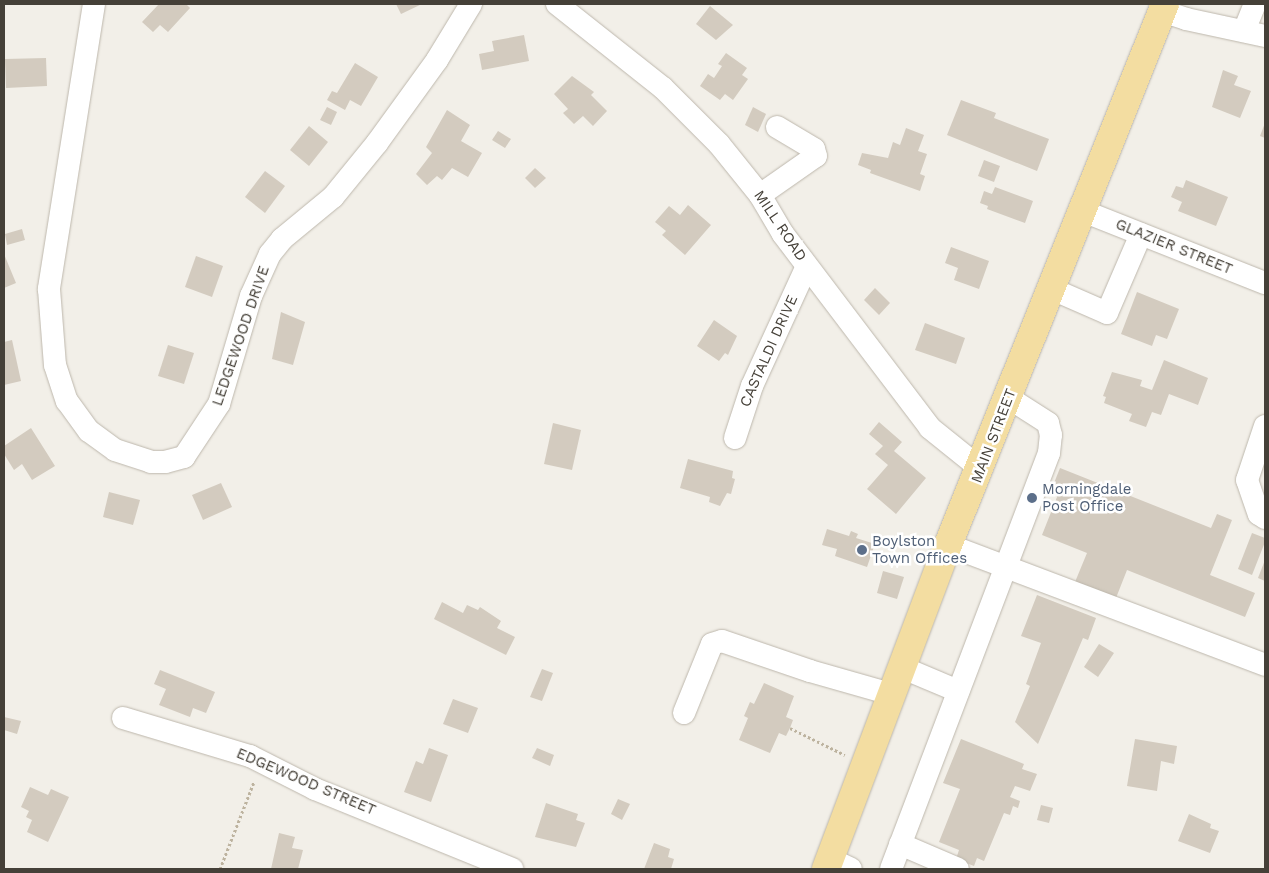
<!DOCTYPE html>
<style>
body{margin:0}
#map{position:relative;width:1269px;height:873px;overflow:hidden;background:#f2efe8;font-family:"Work Sans",sans-serif}
div>[style]{position:absolute}
.building>*{inset:0;background:#d3cbbf}
.path>*{height:3px;margin-top:-1.5px;transform-origin:0;background:repeating-linear-gradient(90deg,#bdb39f 0 2.5px,transparent 0 5px)}
.roads{filter:drop-shadow(0 0 1px #bdb7ac) drop-shadow(0 0 1px #bdb7ac)}
.minor>*{height:22px;margin:-11px;padding:0 11px;transform-origin:11px;border-radius:11px;background:#fff}
.major>*{height:28px;margin:-14px;padding:0 14px;transform-origin:14px;border-radius:14px;background:#f3dda1}
.dots>*{width:14px;height:14px;translate:-50% -50%;box-sizing:border-box;border:2px solid #fff;border-radius:50%}
span{translate:-50% -50%;white-space:nowrap;text-align:center;line-height:1.15;-webkit-text-stroke:5px #fff;paint-order:stroke}
.street-label{font-size:15px;color:#454038}
.service-label{font-size:15px;color:#4e5e75}
.left{translate:0 -50%;text-align:left}
.frame{position:absolute;inset:0;border:5px solid #454038;pointer-events:none}
</style>
<div id="map">
<div class="building">
<i style="clip-path:polygon(159px 4px,186px 4px,190px 8px,168px 32px,160px 25px,153px 32px,142px 22px)"></i>
<i style="clip-path:polygon(396px 4px,422px 4px,401px 14px)"></i>
<i style="clip-path:polygon(710px 6px,733px 25px,716px 40px,696px 24px)"></i>
<i style="clip-path:polygon(524px 35px,529px 61px,482px 70px,479px 54px,494px 51px,492px 41px)"></i>
<i style="clip-path:polygon(726px 53px,747px 68px,742px 75px,748px 79px,733px 100px,725px 94px,720px 100px,700px 86px,708px 74px,714px 78px,722px 66px,718px 64px)"></i>
<i style="clip-path:polygon(46px 58px,47px 86px,6px 88px,5px 59px)"></i>
<i style="clip-path:polygon(355px 63px,378px 77px,361px 106px,350px 100px,345px 110px,327px 100px,332px 91px,337px 93px)"></i>
<i style="clip-path:polygon(1223px 70px,1238px 76px,1234px 85px,1251px 91px,1240px 118px,1212px 107px)"></i>
<i style="clip-path:polygon(572px 76px,594px 92px,591px 95px,607px 111px,593px 126px,583px 116px,574px 124px,563px 113px,568px 109px,554px 94px)"></i>
<i style="clip-path:polygon(961px 100px,996px 113px,994px 118px,1049px 139px,1037px 171px,947px 135px)"></i>
<i style="clip-path:polygon(327px 107px,337px 112px,331px 125px,320px 120px)"></i>
<i style="clip-path:polygon(753px 107px,766px 114px,758px 132px,745px 125px)"></i>
<i style="clip-path:polygon(447px 110px,470px 125px,461px 141px,482px 153px,468px 177px,452px 168px,442px 180px,437px 176px,427px 185px,416px 174px,432px 153px,426px 147px)"></i>
<i style="clip-path:polygon(1265px 123px,1265px 138px,1260px 136px)"></i>
<i style="clip-path:polygon(309px 126px,328px 142px,309px 166px,290px 150px)"></i>
<i style="clip-path:polygon(906px 128px,924px 135px,918px 151px,927px 154px,920px 174px,925px 176px,920px 191px,870px 173px,871px 170px,858px 165px,862px 153px,888px 158px,893px 142px,900px 145px)"></i>
<i style="clip-path:polygon(498px 131px,511px 139px,505px 148px,492px 140px)"></i>
<i style="clip-path:polygon(984px 160px,1000px 166px,994px 182px,978px 176px)"></i>
<i style="clip-path:polygon(535px 168px,546px 178px,535px 188px,525px 178px)"></i>
<i style="clip-path:polygon(265px 171px,285px 186px,265px 213px,245px 197px)"></i>
<i style="clip-path:polygon(1186px 180px,1228px 197px,1216px 226px,1178px 211px,1182px 202px,1171px 197px,1176px 186px,1183px 188px)"></i>
<i style="clip-path:polygon(995px 187px,1033px 201px,1025px 223px,987px 209px,988px 206px,980px 203px,984px 191px,992px 194px)"></i>
<i style="clip-path:polygon(688px 205px,711px 225px,685px 255px,662px 235px,666px 231px,655px 222px,669px 206px,680px 215px)"></i>
<i style="clip-path:polygon(22px 229px,25px 240px,7px 245px,5px 234px)"></i>
<i style="clip-path:polygon(951px 247px,989px 261px,979px 289px,954px 280px,958px 268px,945px 263px)"></i>
<i style="clip-path:polygon(4px 254px,16px 283px,4px 288px)"></i>
<i style="clip-path:polygon(196px 256px,223px 266px,212px 297px,185px 287px)"></i>
<i style="clip-path:polygon(875px 288px,890px 303px,879px 315px,864px 300px)"></i>
<i style="clip-path:polygon(1137px 292px,1179px 309px,1167px 339px,1156px 335px,1152px 346px,1121px 334px)"></i>
<i style="clip-path:polygon(281px 312px,305px 322px,293px 365px,272px 359px)"></i>
<i style="clip-path:polygon(714px 320px,737px 336px,728px 355px,725px 353px,719px 361px,697px 346px)"></i>
<i style="clip-path:polygon(925px 323px,965px 338px,956px 364px,915px 350px)"></i>
<i style="clip-path:polygon(12px 340px,21px 381px,4px 385px,4px 342px)"></i>
<i style="clip-path:polygon(168px 345px,194px 353px,184px 384px,158px 376px)"></i>
<i style="clip-path:polygon(1164px 360px,1208px 378px,1198px 405px,1169px 394px,1161px 415px,1152px 412px,1146px 427px,1129px 421px,1132px 414px,1104px 403px,1106px 397px,1103px 396px,1112px 372px,1142px 380px,1140px 386px,1152px 390px)"></i>
<i style="clip-path:polygon(879px 422px,902px 442px,894px 451px,926px 478px,896px 514px,867px 489px,888px 465px,875px 454px,883px 446px,869px 434px)"></i>
<i style="clip-path:polygon(553px 423px,581px 430px,572px 470px,544px 464px)"></i>
<i style="clip-path:polygon(31px 428px,55px 466px,32px 480px,22px 464px,14px 470px,4px 454px,4px 446px)"></i>
<i style="clip-path:polygon(688px 459px,733px 471px,732px 478px,735px 479px,731px 494px,727px 493px,720px 506px,709px 502px,710px 497px,680px 488px)"></i>
<i style="clip-path:polygon(1060px 468px,1211px 528px,1217px 514px,1232px 520px,1210px 575px,1255px 593px,1245px 617px,1127px 570px,1116px 598px,1075px 582px,1087px 553px,1042px 535px,1059px 492px,1052px 488px)"></i>
<i style="clip-path:polygon(221px 483px,232px 507px,203px 520px,192px 495px)"></i>
<i style="clip-path:polygon(109px 492px,140px 500px,133px 525px,103px 517px)"></i>
<i style="clip-path:polygon(827px 529px,849px 536px,851px 531px,858px 534px,856px 538px,875px 544px,867px 567px,835px 556px,837px 549px,822px 545px)"></i>
<i style="clip-path:polygon(1252px 533px,1265px 538px,1265px 542px,1252px 575px,1238px 569px)"></i>
<i style="clip-path:polygon(1265px 560px,1265px 581px,1258px 578px)"></i>
<i style="clip-path:polygon(883px 571px,904px 577px,897px 599px,877px 593px)"></i>
<i style="clip-path:polygon(1037px 595px,1096px 618px,1088px 640px,1083px 638px,1038px 744px,1015px 722px,1030px 686px,1026px 684px,1041px 643px,1021px 636px)"></i>
<i style="clip-path:polygon(442px 602px,463px 613px,467px 605px,478px 610px,480px 607px,501px 621px,497px 628px,515px 637px,506px 655px,434px 619px)"></i>
<i style="clip-path:polygon(1099px 644px,1114px 653px,1098px 677px,1084px 667px)"></i>
<i style="clip-path:polygon(542px 669px,553px 673px,542px 701px,530px 697px)"></i>
<i style="clip-path:polygon(160px 670px,215px 692px,206px 713px,193px 708px,190px 717px,159px 705px,166px 689px,154px 684px)"></i>
<i style="clip-path:polygon(764px 683px,794px 696px,786px 717px,793px 720px,790px 728px,786px 736px,779px 733px,770px 753px,739px 740px,748px 718px,744px 716px,750px 702px,754px 704px)"></i>
<i style="clip-path:polygon(453px 699px,478px 708px,468px 733px,443px 724px)"></i>
<i style="clip-path:polygon(4px 717px,21px 721px,17px 734px,4px 730px)"></i>
<i style="clip-path:polygon(961px 739px,1024px 764px,1022px 769px,1037px 774px,1030px 791px,1015px 786px,1010px 797px,1020px 801px,1018px 808px,1013px 806px,1010px 815px,1004px 813px,984px 861px,977px 858px,974px 866px,956px 859px,959px 850px,939px 842px,960px 789px,943px 783px)"></i>
<i style="clip-path:polygon(1135px 739px,1177px 746px,1174px 764px,1161px 761px,1157px 791px,1127px 786px)"></i>
<i style="clip-path:polygon(429px 748px,448px 755px,431px 802px,404px 792px,416px 761px,423px 764px)"></i>
<i style="clip-path:polygon(537px 748px,554px 755px,550px 766px,532px 758px)"></i>
<i style="clip-path:polygon(30px 787px,48px 795px,51px 789px,69px 797px,48px 842px,27px 832px,32px 820px,26px 817px,29px 811px,21px 807px)"></i>
<i style="clip-path:polygon(618px 799px,630px 804px,622px 820px,611px 814px)"></i>
<i style="clip-path:polygon(546px 803px,578px 814px,576px 820px,585px 823px,576px 847px,535px 837px)"></i>
<i style="clip-path:polygon(1041px 805px,1053px 808px,1049px 823px,1037px 820px)"></i>
<i style="clip-path:polygon(1189px 814px,1211px 824px,1210px 828px,1219px 831px,1210px 853px,1178px 841px)"></i>
<i style="clip-path:polygon(279px 833px,295px 837px,292px 848px,303px 850px,298px 869px,271px 869px)"></i>
<i style="clip-path:polygon(654px 843px,670px 849px,668px 857px,674px 859px,671px 869px,644px 869px)"></i>
</div>
<div class="path">
<i style="left:790px;top:728px;width:61px;rotate:26.1deg"></i>
<i style="left:220px;top:869px;width:93px;rotate:-68.7deg"></i>
</div>
<div class="roads">
<div class="minor">
<i style="left:94px;top:4px;width:289px;rotate:99deg"></i>
<i style="left:49px;top:289px;width:76px;rotate:85.5deg"></i>
<i style="left:55px;top:365px;width:38px;rotate:72deg"></i>
<i style="left:67px;top:401px;width:37px;rotate:54deg"></i>
<i style="left:89px;top:431px;width:32px;rotate:36deg"></i>
<i style="left:115px;top:450px;width:38px;rotate:18deg"></i>
<i style="left:151px;top:462px;width:14px"></i>
<i style="left:165px;top:462px;width:20px;rotate:-15deg"></i>
<i style="left:184px;top:457px;width:64px;rotate:-56.6deg"></i>
<i style="left:219px;top:404px;width:113px;rotate:-73.5deg"></i>
<i style="left:251px;top:296px;width:46px;rotate:-65.7deg"></i>
<i style="left:270px;top:254px;width:19px;rotate:-51deg"></i>
<i style="left:282px;top:239px;width:66px;rotate:-39.5deg"></i>
<i style="left:333px;top:197px;width:70px;rotate:-50.8deg"></i>
<i style="left:377px;top:143px;width:102px;rotate:-54.1deg"></i>
<i style="left:437px;top:60px;width:66px;rotate:-58.7deg"></i>
<i style="left:557px;top:4px;width:135px;rotate:38.4deg"></i>
<i style="left:663px;top:88px;width:79px;rotate:45deg"></i>
<i style="left:719px;top:144px;width:65px;rotate:51.2deg"></i>
<i style="left:760px;top:195px;width:45px;rotate:59.5deg"></i>
<i style="left:783px;top:234px;width:243px;rotate:52.8deg"></i>
<i style="left:930px;top:428px;width:65px;rotate:38.8deg"></i>
<i style="left:1162px;top:11px;width:25px;rotate:18deg"></i>
<i style="left:1186px;top:19px;width:81px;rotate:12.1deg"></i>
<i style="left:1244px;top:31px;width:29px;rotate:-68deg"></i>
<i style="left:760px;top:195px;width:68px;rotate:-34.9deg"></i>
<i style="left:816px;top:156px;width:7px;rotate:-106deg"></i>
<i style="left:814px;top:149px;width:43px;rotate:-149.3deg"></i>
<i style="left:1083px;top:211px;width:196px;rotate:21.6deg"></i>
<i style="left:1052px;top:289px;width:60px;rotate:23.6deg"></i>
<i style="left:1107px;top:313px;width:86px;rotate:-66.7deg"></i>
<i style="left:1265px;top:426px;width:57px;rotate:108.4deg"></i>
<i style="left:1247px;top:480px;width:36px;rotate:71deg"></i>
<i style="left:1259px;top:514px;width:7px;rotate:34deg"></i>
<i style="left:735px;top:438px;width:55px;rotate:-71.9deg"></i>
<i style="left:752px;top:386px;width:132px;rotate:-65.4deg"></i>
<i style="left:948px;top:545px;width:339px;rotate:20.7deg"></i>
<i style="left:901px;top:667px;width:62px;rotate:22.8deg"></i>
<i style="left:684px;top:713px;width:74px;rotate:-67.9deg"></i>
<i style="left:712px;top:644px;width:10px;rotate:-17deg"></i>
<i style="left:722px;top:641px;width:93px;rotate:18.8deg"></i>
<i style="left:810px;top:671px;width:84px;rotate:15.9deg"></i>
<i style="left:123px;top:718px;width:133px;rotate:16.7deg"></i>
<i style="left:250px;top:756px;width:73px;rotate:26.9deg"></i>
<i style="left:315px;top:789px;width:213px;rotate:22.1deg"></i>
<i style="left:900px;top:844px;width:63px;rotate:23.3deg"></i>
<i style="left:830px;top:859px;width:23px;rotate:25deg"></i>
<i style="left:891px;top:869px;width:445px;rotate:-69.2deg"></i>
<i style="left:1049px;top:453px;width:18px;rotate:-84deg"></i>
<i style="left:1051px;top:435px;width:12px;rotate:-104deg"></i>
<i style="left:1048px;top:423px;width:46px;rotate:-147.3deg"></i>
</div>
<div class="major">
<i style="left:826px;top:869px;width:346px;rotate:-69.4deg"></i>
<i style="left:948px;top:545px;width:583px;rotate:-68.14deg"></i>
</div>
</div>
<div class="dots">
<i style="left:1032px;top:498px;background:#5c6f8a"></i>
<i style="left:862px;top:550px;background:#5c6f8a"></i>
</div>
<div class="street-label">
<span style="left:780px;top:226px;rotate:56deg">MILL ROAD</span>
<span style="left:1174px;top:247px;rotate:22deg">GLAZIER STREET</span>
<span style="left:241px;top:336px;rotate:-71deg">LEDGEWOOD DRIVE</span>
<span style="left:769px;top:351px;rotate:-66deg">CASTALDI DRIVE</span>
<span style="left:994px;top:436px;rotate:-69deg">MAIN STREET</span>
<span style="left:306px;top:782px;rotate:23deg">EDGEWOOD STREET</span>
</div>
<div class="service-label">
<span class="left" style="left:1042px;top:498px">Morningdale<br>Post Office</span>
<span class="left" style="left:872px;top:550px">Boylston<br>Town Offices</span>
</div>
<div class="frame"></div>
</div>
